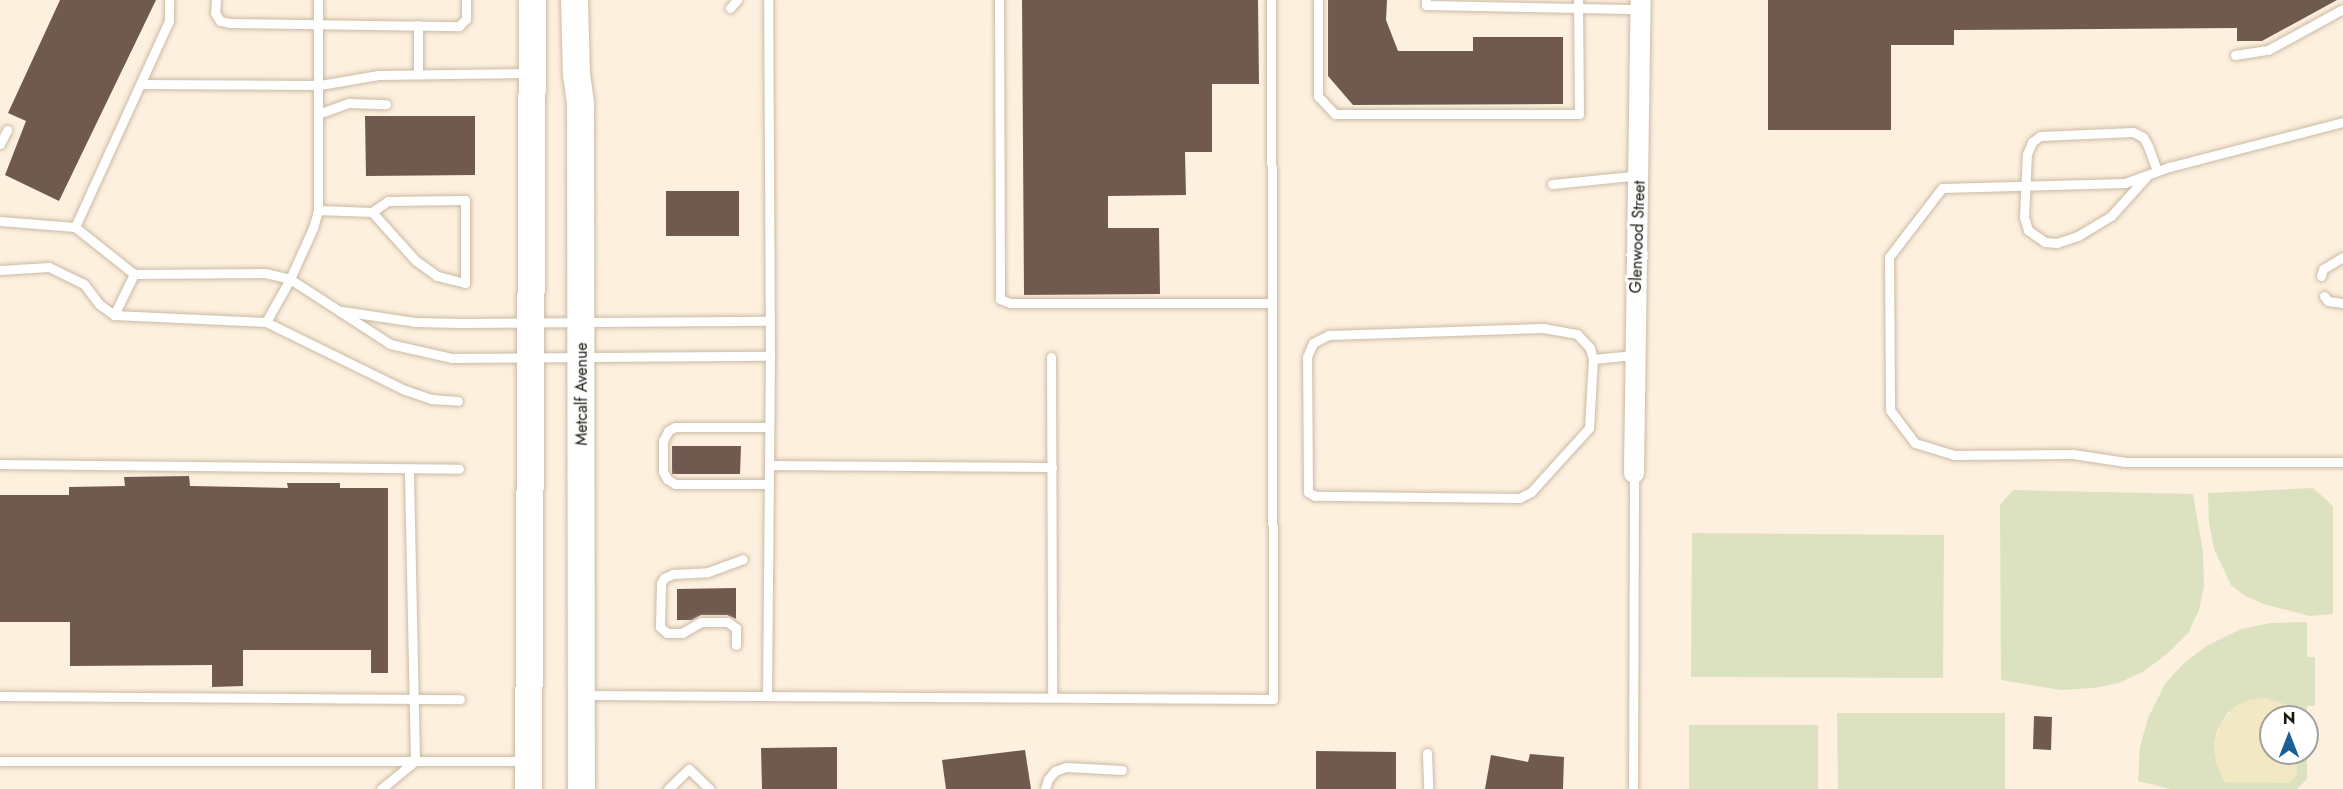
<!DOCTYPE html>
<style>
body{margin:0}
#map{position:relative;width:2343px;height:789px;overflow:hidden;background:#fdf0de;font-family:Jost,sans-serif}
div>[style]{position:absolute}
.green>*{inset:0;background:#dce2c0}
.sand>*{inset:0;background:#f2e8c3}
.building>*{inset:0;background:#70594f}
.roads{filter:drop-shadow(0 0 2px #cabaa5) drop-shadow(0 0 2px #cabaa5)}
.lane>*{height:9px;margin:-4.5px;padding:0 4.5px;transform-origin:4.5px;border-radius:4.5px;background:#fff}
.street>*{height:20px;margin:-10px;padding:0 10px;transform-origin:10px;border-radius:10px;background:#fff}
.secondary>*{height:27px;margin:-13.5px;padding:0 13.5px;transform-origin:13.5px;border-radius:13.5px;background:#fff}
span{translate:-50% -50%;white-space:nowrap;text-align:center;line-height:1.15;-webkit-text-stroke:6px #fff;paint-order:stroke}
.street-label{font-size:16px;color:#19140c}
.north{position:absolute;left:2259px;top:705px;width:60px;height:60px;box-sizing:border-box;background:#fff;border:2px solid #a3a19e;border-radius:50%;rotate:0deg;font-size:16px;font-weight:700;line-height:24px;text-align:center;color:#19140c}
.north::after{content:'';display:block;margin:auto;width:21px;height:27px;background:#1a6095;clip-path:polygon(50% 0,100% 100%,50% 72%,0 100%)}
</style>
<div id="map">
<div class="green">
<i style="clip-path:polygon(2313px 488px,2333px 506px,2333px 614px,2309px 616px,2264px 604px,2245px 596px,2231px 585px,2214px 549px,2209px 523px,2208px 493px)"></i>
<i style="clip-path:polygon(2013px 490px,2193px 494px,2203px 552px,2204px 586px,2199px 610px,2188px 633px,2167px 654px,2144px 671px,2119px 683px,2095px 688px,2061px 690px,2001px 680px,2000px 505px)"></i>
<i style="clip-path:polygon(1692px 533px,1944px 535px,1943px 678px,1691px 677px)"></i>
<i style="clip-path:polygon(evenodd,2307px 622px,2307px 657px,2315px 657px,2315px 706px,2307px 706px,2307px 779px,2297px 789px,2170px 789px,2138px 781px,2140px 747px,2148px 718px,2165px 684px,2182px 665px,2206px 646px,2241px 629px,2271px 623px,2307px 622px,2285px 704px,2295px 711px,2297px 717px,2307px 717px,2307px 753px,2297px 753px,2297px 775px,2217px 764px,2214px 746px,2217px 731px,2228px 712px,2285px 704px)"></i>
<i style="clip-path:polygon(1837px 713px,2005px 713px,2005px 789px,1838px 789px)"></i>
<i style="clip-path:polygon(1689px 725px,1818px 725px,1818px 789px,1689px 789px)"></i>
</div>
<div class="sand">
<i style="clip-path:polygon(2264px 698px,2285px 704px,2296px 714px,2297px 717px,2271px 717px,2271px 753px,2297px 753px,2297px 775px,2289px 783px,2224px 782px,2217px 764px,2214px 746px,2220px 725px,2234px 707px,2248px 700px)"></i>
</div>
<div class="building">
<i style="clip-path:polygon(60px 0,156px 0,59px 201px,5px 175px,26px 121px,8px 113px)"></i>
<i style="clip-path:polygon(1022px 0,1258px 0,1259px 84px,1212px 84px,1212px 152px,1185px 152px,1186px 195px,1108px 196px,1108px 228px,1159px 228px,1160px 294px,1024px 295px)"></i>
<i style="clip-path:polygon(1328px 0,1387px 0,1386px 20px,1398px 51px,1473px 51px,1473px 37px,1563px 37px,1563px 104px,1353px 105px,1328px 76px)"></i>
<i style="clip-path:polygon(1768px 0,2337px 0,2262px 41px,2237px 41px,2237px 28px,1954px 30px,1954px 45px,1891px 45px,1891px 130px,1768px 130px)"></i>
<i style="clip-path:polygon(365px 116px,475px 116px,475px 175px,366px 176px)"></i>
<i style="clip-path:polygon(666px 191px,739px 191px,739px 236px,666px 236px)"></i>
<i style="clip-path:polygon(672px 446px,741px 446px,740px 474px,672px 474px)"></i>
<i style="clip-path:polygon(189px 476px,190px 486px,288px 488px,287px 483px,340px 483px,340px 488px,388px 488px,388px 673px,371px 673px,371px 650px,243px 650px,243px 686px,212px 687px,212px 665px,70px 666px,70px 622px,0 622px,0 495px,69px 495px,69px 487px,125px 486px,124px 477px)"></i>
<i style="clip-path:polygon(736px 588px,736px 619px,727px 615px,701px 615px,692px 620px,677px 620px,677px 589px)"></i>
<i style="clip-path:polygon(2034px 716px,2052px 717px,2051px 750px,2033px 749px)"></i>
<i style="clip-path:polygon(837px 747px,837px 789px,762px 789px,761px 748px)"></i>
<i style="clip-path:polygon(1025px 750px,1031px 789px,946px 789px,942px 760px)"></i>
<i style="clip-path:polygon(1316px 751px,1396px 752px,1396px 789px,1316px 789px)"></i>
<i style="clip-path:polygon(1530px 754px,1564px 757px,1563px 789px,1485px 789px,1491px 755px,1528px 762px)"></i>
</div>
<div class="roads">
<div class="lane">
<i style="left:216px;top:0;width:13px;rotate:94deg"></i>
<i style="left:215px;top:13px;width:9px;rotate:58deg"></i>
<i style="left:220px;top:21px;width:10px;rotate:11deg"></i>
<i style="left:230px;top:23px;width:229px;rotate:0.8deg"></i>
<i style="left:459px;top:26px;width:10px;rotate:-45deg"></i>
<i style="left:466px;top:19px;width:19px;rotate:-90deg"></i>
<i style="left:999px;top:0;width:299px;rotate:89.8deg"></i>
<i style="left:1000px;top:299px;width:11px;rotate:22deg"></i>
<i style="left:1010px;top:303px;width:262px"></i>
<i style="left:1318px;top:0;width:96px;rotate:90deg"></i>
<i style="left:1318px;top:96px;width:25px;rotate:47deg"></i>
<i style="left:1335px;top:114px;width:244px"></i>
<i style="left:1579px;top:114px;width:114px;rotate:-90.5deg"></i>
<i style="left:1426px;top:0;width:5px;rotate:90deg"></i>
<i style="left:1426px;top:5px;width:215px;rotate:1.1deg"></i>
<i style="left:730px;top:8px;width:11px;rotate:-49deg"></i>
<i style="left:418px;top:25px;width:49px;rotate:90deg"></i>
<i style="left:2235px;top:55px;width:33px;rotate:-9deg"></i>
<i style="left:2268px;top:50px;width:85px;rotate:-28.7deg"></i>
<i style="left:141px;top:84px;width:179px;rotate:0.3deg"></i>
<i style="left:320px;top:85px;width:59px;rotate:-9.8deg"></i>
<i style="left:378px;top:75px;width:151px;rotate:-0.8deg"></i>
<i style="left:318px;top:114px;width:33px;rotate:-20deg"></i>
<i style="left:349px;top:103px;width:37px;rotate:2deg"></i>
<i style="left:2343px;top:122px;width:180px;rotate:165.5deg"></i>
<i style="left:2169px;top:167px;width:47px;rotate:160deg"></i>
<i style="left:2125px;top:183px;width:183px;rotate:178.4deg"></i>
<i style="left:1942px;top:188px;width:87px;rotate:127.5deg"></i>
<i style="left:1889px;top:257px;width:153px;rotate:89.6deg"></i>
<i style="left:1890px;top:410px;width:41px;rotate:52.9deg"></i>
<i style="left:1915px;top:443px;width:41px;rotate:17.1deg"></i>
<i style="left:1954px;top:455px;width:119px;rotate:-0.5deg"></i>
<i style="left:2073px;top:454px;width:53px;rotate:8.7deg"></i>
<i style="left:2125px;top:462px;width:218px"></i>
<i style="left:0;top:144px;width:16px;rotate:-63deg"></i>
<i style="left:2147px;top:176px;width:54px;rotate:132deg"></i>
<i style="left:2111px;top:216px;width:39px;rotate:149deg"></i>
<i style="left:2078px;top:236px;width:22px;rotate:162deg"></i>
<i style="left:2057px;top:243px;width:12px;rotate:-175deg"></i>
<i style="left:2045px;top:242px;width:21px;rotate:-145deg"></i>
<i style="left:2028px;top:230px;width:14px;rotate:-107deg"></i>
<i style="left:2024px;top:217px;width:63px;rotate:-87.3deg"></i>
<i style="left:2027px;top:154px;width:13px;rotate:-67deg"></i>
<i style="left:2032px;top:142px;width:10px;rotate:-37deg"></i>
<i style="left:2040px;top:136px;width:93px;rotate:-2.5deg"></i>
<i style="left:2133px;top:132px;width:11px;rotate:27deg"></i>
<i style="left:2143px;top:137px;width:10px;rotate:61deg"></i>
<i style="left:2148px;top:146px;width:27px;rotate:70deg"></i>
<i style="left:1552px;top:184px;width:88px;rotate:-5.8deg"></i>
<i style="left:465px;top:200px;width:83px;rotate:90deg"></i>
<i style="left:465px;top:283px;width:29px;rotate:-166deg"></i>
<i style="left:437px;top:276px;width:26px;rotate:-144deg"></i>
<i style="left:416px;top:261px;width:66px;rotate:-131.9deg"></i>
<i style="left:372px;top:212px;width:19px;rotate:-35deg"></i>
<i style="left:388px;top:201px;width:77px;rotate:-0.7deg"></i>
<i style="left:318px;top:210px;width:54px;rotate:2.1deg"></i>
<i style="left:0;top:221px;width:75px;rotate:4.6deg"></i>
<i style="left:75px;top:227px;width:75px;rotate:38.5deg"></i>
<i style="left:134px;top:274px;width:131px;rotate:-0.4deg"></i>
<i style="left:265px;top:273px;width:26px;rotate:13deg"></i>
<i style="left:290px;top:279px;width:119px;rotate:33deg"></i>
<i style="left:390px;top:344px;width:64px;rotate:12.7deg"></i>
<i style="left:452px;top:358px;width:318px;rotate:-0.4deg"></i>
<i style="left:75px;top:227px;width:226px;rotate:-65.5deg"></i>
<i style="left:169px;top:21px;width:21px;rotate:-90deg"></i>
<i style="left:0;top:270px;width:49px;rotate:-3.5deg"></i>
<i style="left:49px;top:267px;width:39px;rotate:26deg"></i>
<i style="left:84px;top:284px;width:25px;rotate:53deg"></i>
<i style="left:99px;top:304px;width:19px;rotate:36deg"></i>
<i style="left:114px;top:315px;width:152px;rotate:2.6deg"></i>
<i style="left:266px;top:322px;width:155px;rotate:26.1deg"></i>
<i style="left:405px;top:390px;width:28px;rotate:19deg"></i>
<i style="left:431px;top:399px;width:27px;rotate:4deg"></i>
<i style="left:2321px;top:276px;width:7px;rotate:-74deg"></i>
<i style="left:2323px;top:269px;width:23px;rotate:-31deg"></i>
<i style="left:2324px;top:296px;width:6px;rotate:51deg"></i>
<i style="left:2328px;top:301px;width:15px;rotate:8deg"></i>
<i style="left:342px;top:311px;width:75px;rotate:8.5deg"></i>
<i style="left:416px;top:322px;width:46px;rotate:1.2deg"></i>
<i style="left:462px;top:323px;width:308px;rotate:-0.4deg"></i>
<i style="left:114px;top:315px;width:46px;rotate:-64deg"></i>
<i style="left:266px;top:322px;width:49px;rotate:-60.8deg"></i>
<i style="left:290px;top:279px;width:56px;rotate:-65.7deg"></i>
<i style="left:313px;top:228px;width:19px;rotate:-74deg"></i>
<i style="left:318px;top:210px;width:210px;rotate:-90deg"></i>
<i style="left:1051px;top:357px;width:340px;rotate:89.8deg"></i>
<i style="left:1593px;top:359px;width:69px;rotate:93.3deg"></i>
<i style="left:1589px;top:428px;width:86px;rotate:132.2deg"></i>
<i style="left:1531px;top:492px;width:13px;rotate:153deg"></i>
<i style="left:1519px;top:498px;width:204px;rotate:-179.4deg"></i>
<i style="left:1315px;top:496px;width:8px;rotate:-150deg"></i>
<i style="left:1308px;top:492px;width:135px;rotate:-90.4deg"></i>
<i style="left:1307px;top:357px;width:15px;rotate:-67deg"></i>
<i style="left:1313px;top:343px;width:18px;rotate:-27deg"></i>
<i style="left:1329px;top:335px;width:214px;rotate:-1.9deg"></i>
<i style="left:1543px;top:328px;width:35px;rotate:10deg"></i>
<i style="left:1577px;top:334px;width:19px;rotate:47deg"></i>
<i style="left:1590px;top:348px;width:11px;rotate:75deg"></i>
<i style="left:1593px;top:359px;width:41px;rotate:-5.6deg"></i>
<i style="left:0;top:464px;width:459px;rotate:0.6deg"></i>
<i style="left:769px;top:465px;width:283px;rotate:0.4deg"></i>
<i style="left:769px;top:484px;width:94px;rotate:180deg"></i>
<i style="left:675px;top:484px;width:9px;rotate:-148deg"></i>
<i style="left:667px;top:479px;width:9px;rotate:-117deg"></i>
<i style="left:663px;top:471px;width:30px;rotate:-90deg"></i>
<i style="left:663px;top:441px;width:11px;rotate:-63deg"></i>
<i style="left:668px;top:431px;width:8px;rotate:-30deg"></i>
<i style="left:675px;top:427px;width:94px"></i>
<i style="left:736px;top:645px;width:17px;rotate:-90deg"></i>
<i style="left:736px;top:628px;width:11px;rotate:-146deg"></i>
<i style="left:727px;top:622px;width:26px;rotate:180deg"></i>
<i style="left:701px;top:622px;width:22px;rotate:150deg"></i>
<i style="left:682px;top:633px;width:15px;rotate:180deg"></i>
<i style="left:667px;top:633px;width:9px;rotate:-139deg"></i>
<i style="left:660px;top:627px;width:44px;rotate:-88.7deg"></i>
<i style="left:661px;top:583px;width:6px;rotate:-59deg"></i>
<i style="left:664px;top:578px;width:10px;rotate:-24deg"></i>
<i style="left:673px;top:574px;width:35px;rotate:-3deg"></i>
<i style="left:708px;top:572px;width:37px;rotate:-20deg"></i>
<i style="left:585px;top:695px;width:688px;rotate:0.33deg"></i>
<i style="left:1273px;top:699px;width:699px;rotate:-90.16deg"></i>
<i style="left:0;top:696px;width:460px;rotate:0.4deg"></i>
<i style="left:767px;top:696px;width:340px;rotate:-89.5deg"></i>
<i style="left:770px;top:356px;width:356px;rotate:-90.3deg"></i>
<i style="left:1427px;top:753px;width:36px;rotate:88deg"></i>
<i style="left:0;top:761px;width:526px"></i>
<i style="left:381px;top:789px;width:44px;rotate:-39.5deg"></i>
<i style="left:415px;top:761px;width:292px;rotate:-91.2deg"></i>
<i style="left:668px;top:789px;width:29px;rotate:-44deg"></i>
<i style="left:689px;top:769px;width:29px;rotate:44deg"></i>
<i style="left:1045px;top:789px;width:10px;rotate:-73deg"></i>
<i style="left:1048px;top:779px;width:11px;rotate:-49deg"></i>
<i style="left:1055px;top:771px;width:12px;rotate:-20deg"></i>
<i style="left:1066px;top:767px;width:56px;rotate:3.1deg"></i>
<i style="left:1633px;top:789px;width:316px;rotate:-89.8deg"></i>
</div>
<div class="street">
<i style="left:1634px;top:473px;width:473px;rotate:-89.2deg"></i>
</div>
<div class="secondary">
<i style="left:574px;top:0;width:74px;rotate:88.5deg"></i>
<i style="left:576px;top:74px;width:30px;rotate:82deg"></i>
<i style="left:580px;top:104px;width:685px;rotate:89.92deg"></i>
<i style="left:528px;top:789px;width:789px;rotate:-89.71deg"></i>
</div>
</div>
<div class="street-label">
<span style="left:1638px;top:237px;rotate:-88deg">Glenwood Street</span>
<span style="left:582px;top:394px;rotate:-90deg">Metcalf Avenue</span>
</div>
<div class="north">N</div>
</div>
